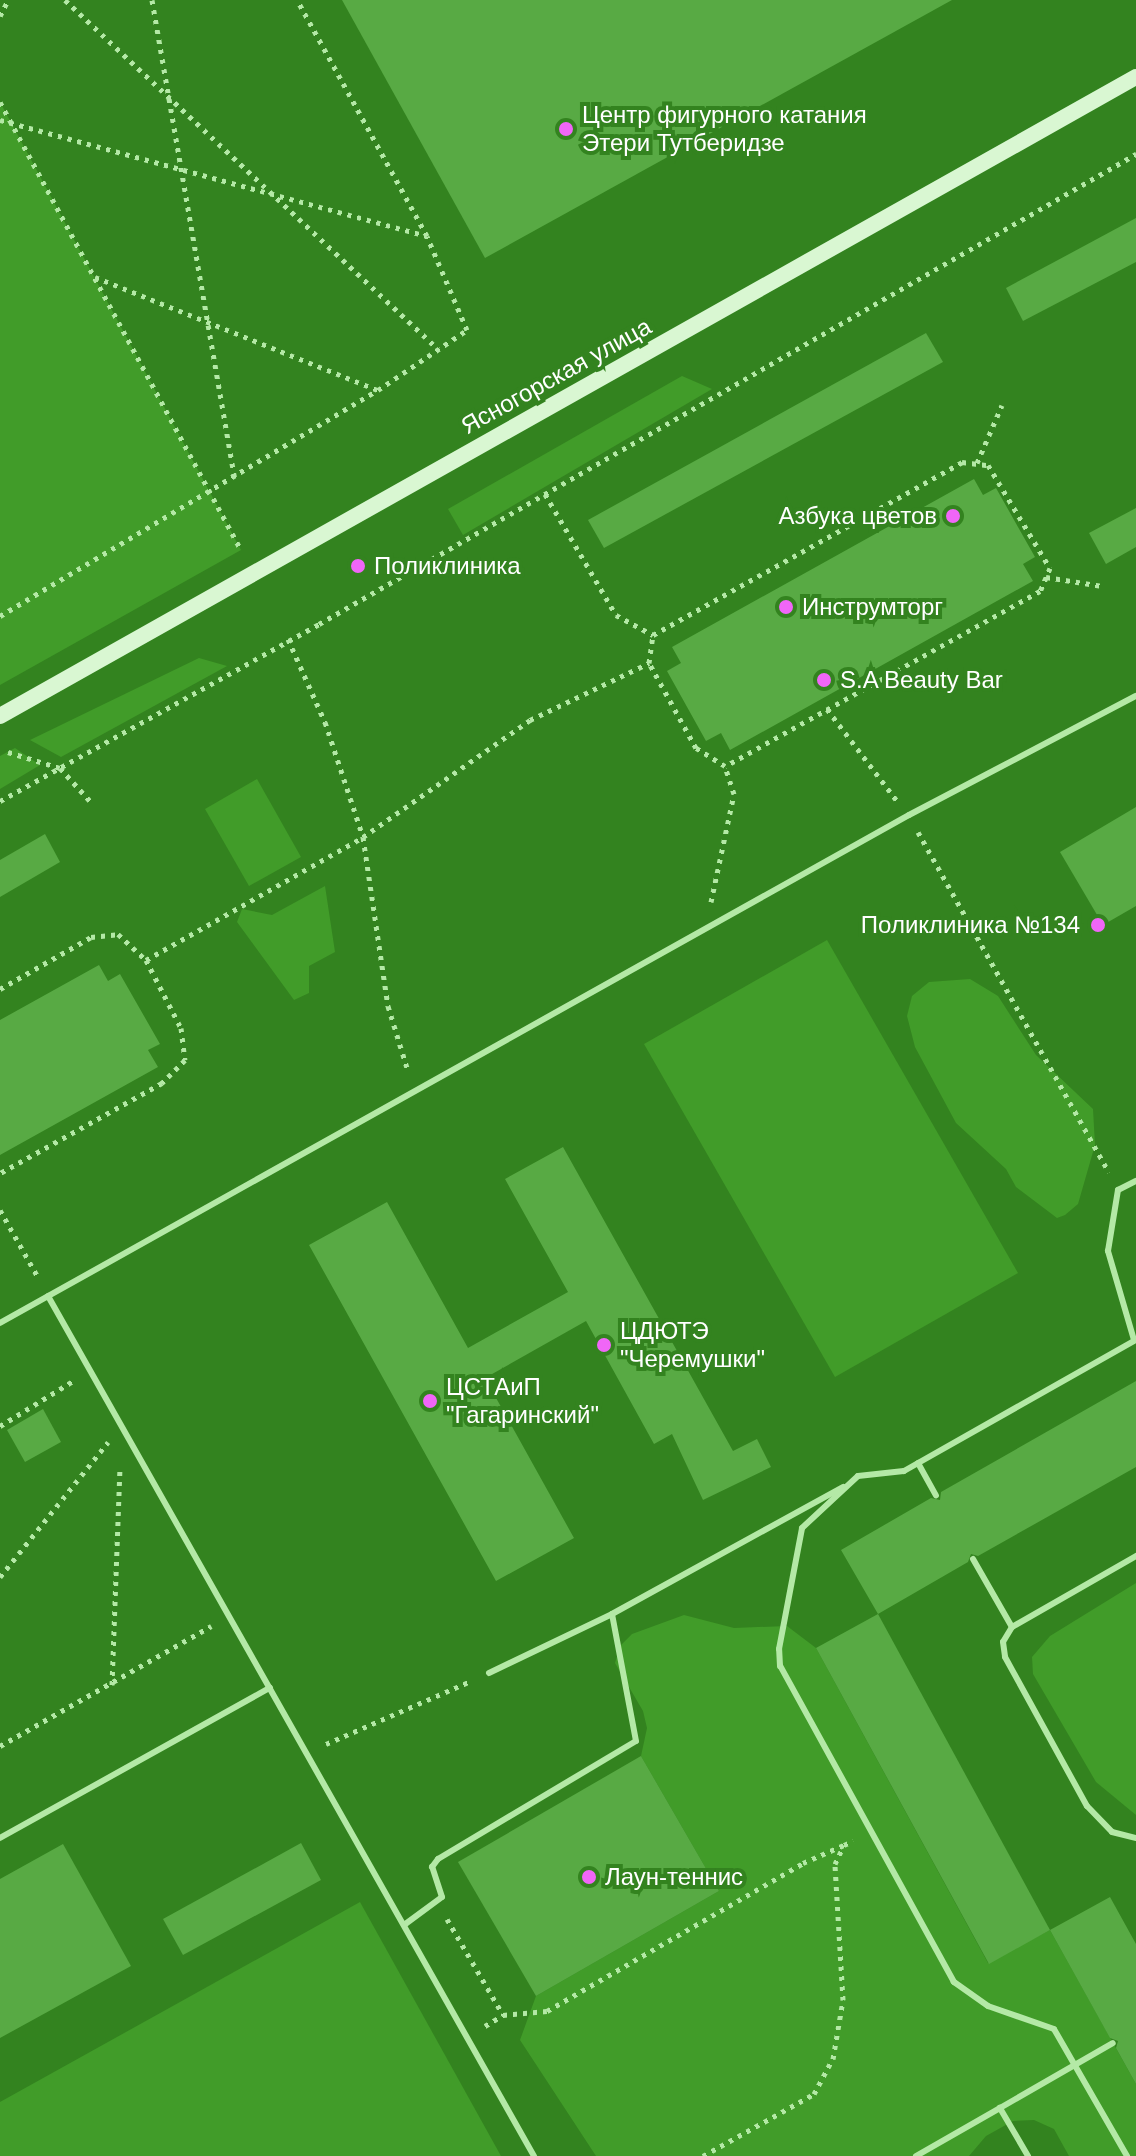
<!DOCTYPE html>
<meta charset="utf-8">
<style>
body{margin:0}
#map{position:relative;width:1136px;height:2156px;overflow:hidden;background:#33831f;font-family:Arial,sans-serif}
div>[style]{position:absolute}
.green>*{inset:0;background:#419c29}
.building>*{inset:0;background:#58aa44}
.path>*{height:5px;margin-top:-2.5px;transform-origin:0;background:repeating-linear-gradient(90deg,#b4e9a6 0 4px,transparent 0 10px)}
.service>*{height:6px;margin:-3px;padding:0 3px;transform-origin:3px;border-radius:3px;background:#b4e9a6}
.secondary>*{height:16px;margin:-8px;padding:0 8px;transform-origin:8px;border-radius:8px;background:#d9f7d2}
.dots>*{width:22px;height:22px;translate:-50% -50%;box-sizing:border-box;border:4px solid #33831f;border-radius:50%}
span{translate:-50% -50%;white-space:nowrap;text-align:center;line-height:1.15;-webkit-text-stroke:8px #33831f;paint-order:stroke}
.poi-label{font-size:24px;color:#fff}
.left{translate:0 -50%;text-align:left}
.right{translate:-100% -50%;text-align:right}
.street-label{font-size:24px;color:#fff}
</style>
<div id="map">
<div class="green">
<i style="clip-path:polygon(0 102px,241px 550px,0 685px)"></i>
<i style="clip-path:polygon(682px 376px,712px 389px,463px 535px,448px 509px)"></i>
<i style="clip-path:polygon(199px 658px,227px 666px,61px 757px,30px 740px)"></i>
<i style="clip-path:polygon(15px 748px,40px 765px,0 789px,0 756px)"></i>
<i style="clip-path:polygon(257px 779px,301px 857px,249px 886px,205px 809px)"></i>
<i style="clip-path:polygon(325px 886px,335px 952px,309px 966px,309px 993px,294px 1000px,237px 922px,242px 909px,272px 915px)"></i>
<i style="clip-path:polygon(827px 940px,1018px 1273px,835px 1377px,644px 1044px)"></i>
<i style="clip-path:polygon(970px 979px,998px 996px,1036px 1055px,1093px 1109px,1095px 1145px,1078px 1204px,1065px 1215px,1057px 1218px,1016px 1187px,1006px 1169px,956px 1123px,915px 1047px,907px 1016px,912px 996px,929px 982px)"></i>
<i style="clip-path:polygon(1136px 1583px,1136px 1815px,1096px 1782px,1033px 1674px,1032px 1657px,1050px 1636px)"></i>
<i style="clip-path:polygon(684px 1615px,734px 1628px,787px 1626px,816px 1648px,988px 1963px,1050px 1930px,1136px 2084px,1136px 2156px,1069px 2156px,1054px 2129px,1034px 2120px,1013px 2121px,986px 2136px,969px 2156px,596px 2156px,520px 2040px,536px 1996px,719px 1891px,641px 1756px,647px 1728px,643px 1711px,615px 1663px,620px 1646px,632px 1634px)"></i>
<i style="clip-path:polygon(360px 1902px,501px 2156px,0 2156px,0 2102px)"></i>
</div>
<div class="building">
<i style="clip-path:polygon(342px 0,952px 0,485px 258px)"></i>
<i style="clip-path:polygon(1136px 218px,1136px 262px,1023px 321px,1006px 288px)"></i>
<i style="clip-path:polygon(926px 333px,943px 362px,604px 548px,588px 520px)"></i>
<i style="clip-path:polygon(974px 479px,983px 495px,996px 488px,1035px 557px,1023px 564px,1033px 581px,730px 750px,721px 733px,706px 741px,667px 671px,681px 663px,672px 647px)"></i>
<i style="clip-path:polygon(1136px 508px,1136px 547px,1106px 564px,1089px 533px)"></i>
<i style="clip-path:polygon(1136px 807px,1136px 906px,1103px 925px,1060px 852px)"></i>
<i style="clip-path:polygon(45px 834px,60px 862px,0 897px,0 860px)"></i>
<i style="clip-path:polygon(99px 965px,108px 981px,120px 974px,160px 1044px,148px 1050px,158px 1067px,0 1155px,0 1020px)"></i>
<i style="clip-path:polygon(563px 1147px,733px 1451px,757px 1439px,771px 1467px,703px 1500px,672px 1434px,654px 1444px,586px 1321px,485px 1378px,574px 1538px,496px 1581px,309px 1245px,387px 1202px,468px 1348px,568px 1292px,505px 1179px)"></i>
<i style="clip-path:polygon(1136px 1381px,1136px 1467px,978px 1556px,971px 1554px,968px 1562px,878px 1614px,841px 1550px,931px 1498px,940px 1500px,941px 1492px)"></i>
<i style="clip-path:polygon(43px 1409px,61px 1442px,25px 1462px,7px 1430px)"></i>
<i style="clip-path:polygon(878px 1614px,1050px 1930px,989px 1964px,816px 1648px)"></i>
<i style="clip-path:polygon(641px 1756px,719px 1891px,536px 1996px,458px 1862px)"></i>
<i style="clip-path:polygon(301px 1843px,321px 1880px,183px 1955px,163px 1919px)"></i>
<i style="clip-path:polygon(63px 1844px,131px 1966px,0 2038px,0 1879px)"></i>
<i style="clip-path:polygon(1110px 1897px,1136px 1944px,1136px 2084px,1116px 2048px,1118px 2041px,1110px 2038px,1050px 1930px)"></i>
</div>
<div class="path">
<i style="left:65px;top:0;width:511px;rotate:43.1deg"></i>
<i style="left:152px;top:0;width:484px;rotate:80.2deg"></i>
<i style="left:0;top:16px;width:18px;rotate:-63deg"></i>
<i style="left:0;top:102px;width:509px;rotate:61.72deg"></i>
<i style="left:0;top:120px;width:442px;rotate:15.2deg"></i>
<i style="left:95px;top:277px;width:305px;rotate:21.8deg"></i>
<i style="left:962px;top:462px;width:26px;rotate:7deg"></i>
<i style="left:988px;top:465px;width:120px;rotate:59deg"></i>
<i style="left:1050px;top:568px;width:25px;rotate:113deg"></i>
<i style="left:1040px;top:591px;width:360px;rotate:150.9deg"></i>
<i style="left:725px;top:766px;width:34px;rotate:-148deg"></i>
<i style="left:696px;top:748px;width:97px;rotate:-118.9deg"></i>
<i style="left:649px;top:663px;width:28px;rotate:-82deg"></i>
<i style="left:653px;top:635px;width:354px;rotate:-29.2deg"></i>
<i style="left:977px;top:463px;width:63px;rotate:-66.7deg"></i>
<i style="left:545px;top:494px;width:140px;rotate:59.6deg"></i>
<i style="left:616px;top:615px;width:42px;rotate:28.4deg"></i>
<i style="left:1046px;top:577px;width:57px;rotate:9.1deg"></i>
<i style="left:0;top:616px;width:440px;rotate:-30.9deg"></i>
<i style="left:378px;top:390px;width:107px;rotate:-34deg"></i>
<i style="left:467px;top:330px;width:102px;rotate:-113.1deg"></i>
<i style="left:427px;top:236px;width:269px;rotate:-118.8deg"></i>
<i style="left:288px;top:639px;width:91px;rotate:66deg"></i>
<i style="left:325px;top:722px;width:121px;rotate:71.7deg"></i>
<i style="left:363px;top:837px;width:171px;rotate:81.6deg"></i>
<i style="left:388px;top:1006px;width:68px;rotate:72.9deg"></i>
<i style="left:827px;top:709px;width:116px;rotate:52.7deg"></i>
<i style="left:8px;top:752px;width:54px;rotate:17.1deg"></i>
<i style="left:60px;top:768px;width:45px;rotate:47.7deg"></i>
<i style="left:0;top:801px;width:365px;rotate:-29deg"></i>
<i style="left:319px;top:624px;width:943px;rotate:-29.91deg"></i>
<i style="left:918px;top:832px;width:390px;rotate:60.7deg"></i>
<i style="left:711px;top:902px;width:110px;rotate:-78deg"></i>
<i style="left:734px;top:794px;width:29px;rotate:-108deg"></i>
<i style="left:146px;top:960px;width:249px;rotate:-29.5deg"></i>
<i style="left:363px;top:837px;width:204px;rotate:-35deg"></i>
<i style="left:530px;top:720px;width:132px;rotate:-25.6deg"></i>
<i style="left:0;top:989px;width:105px;rotate:-29.7deg"></i>
<i style="left:91px;top:937px;width:27px;rotate:-6deg"></i>
<i style="left:118px;top:934px;width:38px;rotate:43deg"></i>
<i style="left:146px;top:960px;width:76px;rotate:62.8deg"></i>
<i style="left:181px;top:1028px;width:32px;rotate:83deg"></i>
<i style="left:185px;top:1060px;width:33px;rotate:135deg"></i>
<i style="left:162px;top:1083px;width:185px;rotate:150.9deg"></i>
<i style="left:0;top:1210px;width:79px;rotate:60.5deg"></i>
<i style="left:0;top:1426px;width:86px;rotate:-31.7deg"></i>
<i style="left:0;top:1577px;width:173px;rotate:-51.3deg"></i>
<i style="left:112px;top:1685px;width:214px;rotate:-87.9deg"></i>
<i style="left:326px;top:1744px;width:158px;rotate:-23.5deg"></i>
<i style="left:0;top:1746px;width:243px;rotate:-29.6deg"></i>
<i style="left:447px;top:1919px;width:111px;rotate:59.7deg"></i>
<i style="left:485px;top:2026px;width:21px;rotate:-31deg"></i>
<i style="left:503px;top:2015px;width:44px;rotate:-5.2deg"></i>
<i style="left:547px;top:2011px;width:296px;rotate:-30deg"></i>
<i style="left:803px;top:1863px;width:45px;rotate:-23.7deg"></i>
<i style="left:703px;top:2156px;width:127px;rotate:-29.2deg"></i>
<i style="left:814px;top:2094px;width:40px;rotate:-62deg"></i>
<i style="left:833px;top:2059px;width:60px;rotate:-80.4deg"></i>
<i style="left:843px;top:2000px;width:136px;rotate:-93.4deg"></i>
<i style="left:835px;top:1864px;width:21px;rotate:-65deg"></i>
<i style="left:844px;top:1845px;width:10px;rotate:-24deg"></i>
</div>
<div class="service">
<i style="left:48px;top:1296px;width:988px;rotate:60.53deg"></i>
<i style="left:0;top:1323px;width:1041px;rotate:-29.2deg"></i>
<i style="left:909px;top:815px;width:256px;rotate:-27.7deg"></i>
<i style="left:1134px;top:1340px;width:93px;rotate:-106.3deg"></i>
<i style="left:1108px;top:1251px;width:62px;rotate:-80.7deg"></i>
<i style="left:1118px;top:1190px;width:20px;rotate:-27deg"></i>
<i style="left:918px;top:1463px;width:37px;rotate:61deg"></i>
<i style="left:1136px;top:1556px;width:143px;rotate:150.2deg"></i>
<i style="left:1012px;top:1627px;width:17px;rotate:121deg"></i>
<i style="left:1003px;top:1642px;width:15px;rotate:82deg"></i>
<i style="left:1005px;top:1657px;width:170px;rotate:61.2deg"></i>
<i style="left:1087px;top:1806px;width:36px;rotate:46deg"></i>
<i style="left:1112px;top:1832px;width:25px;rotate:14deg"></i>
<i style="left:973px;top:1559px;width:78px;rotate:60.2deg"></i>
<i style="left:489px;top:1673px;width:136px;rotate:-25.6deg"></i>
<i style="left:612px;top:1614px;width:264px;rotate:-28.8deg"></i>
<i style="left:0;top:1838px;width:309px;rotate:-29.1deg"></i>
<i style="left:404px;top:1925px;width:47px;rotate:-36.4deg"></i>
<i style="left:442px;top:1897px;width:32px;rotate:-108deg"></i>
<i style="left:432px;top:1867px;width:10px;rotate:-53deg"></i>
<i style="left:438px;top:1859px;width:230px;rotate:-30.8deg"></i>
<i style="left:636px;top:1741px;width:129px;rotate:-100.7deg"></i>
<i style="left:916px;top:2156px;width:97px;rotate:-29.7deg"></i>
<i style="left:1028px;top:2156px;width:56px;rotate:-120.3deg"></i>
<i style="left:1000px;top:2108px;width:130px;rotate:-29.9deg"></i>
<i style="left:1127px;top:2156px;width:146px;rotate:-119.9deg"></i>
<i style="left:1054px;top:2029px;width:70px;rotate:-160.8deg"></i>
<i style="left:988px;top:2006px;width:42px;rotate:-144.8deg"></i>
<i style="left:954px;top:1982px;width:361px;rotate:-118.8deg"></i>
<i style="left:780px;top:1666px;width:17px;rotate:-93deg"></i>
<i style="left:779px;top:1649px;width:123px;rotate:-79.2deg"></i>
<i style="left:802px;top:1528px;width:76px;rotate:-42.9deg"></i>
<i style="left:858px;top:1476px;width:46px;rotate:-6.2deg"></i>
<i style="left:904px;top:1471px;width:266px;rotate:-29.5deg"></i>
</div>
<div class="secondary">
<i style="left:0;top:716px;width:1303px;rotate:-29.36deg"></i>
</div>
<div class="dots">
<i style="left:566px;top:129px;background:#f066f7"></i>
<i style="left:953px;top:516px;background:#f066f7"></i>
<i style="left:358px;top:566px;background:#f066f7"></i>
<i style="left:786px;top:607px;background:#f066f7"></i>
<i style="left:824px;top:680px;background:#f066f7"></i>
<i style="left:1098px;top:925px;background:#f066f7"></i>
<i style="left:604px;top:1345px;background:#f066f7"></i>
<i style="left:430px;top:1401px;background:#f066f7"></i>
<i style="left:589px;top:1877px;background:#f066f7"></i>
</div>
<div class="poi-label">
<span class="left" style="left:582px;top:129px">Центр фигурного катания<br>Этери Тутберидзе</span>
<span class="right" style="left:937px;top:516px">Азбука цветов</span>
<span class="left" style="left:374px;top:566px">Поликлиника</span>
<span class="left" style="left:802px;top:607px">Инструмторг</span>
<span class="left" style="left:840px;top:680px">S.A Beauty Bar</span>
<span class="right" style="left:1080px;top:925px">Поликлиника №134</span>
<span class="left" style="left:620px;top:1345px">ЦДЮТЭ<br>"Черемушки"</span>
<span class="left" style="left:446px;top:1401px">ЦСТАиП<br>"Гагаринский"</span>
<span class="left" style="left:605px;top:1877px">Лаун-теннис</span>
</div>
<div class="street-label">
<span style="left:556px;top:376px;rotate:-29deg">Ясногорская улица</span>
</div>
</div>
